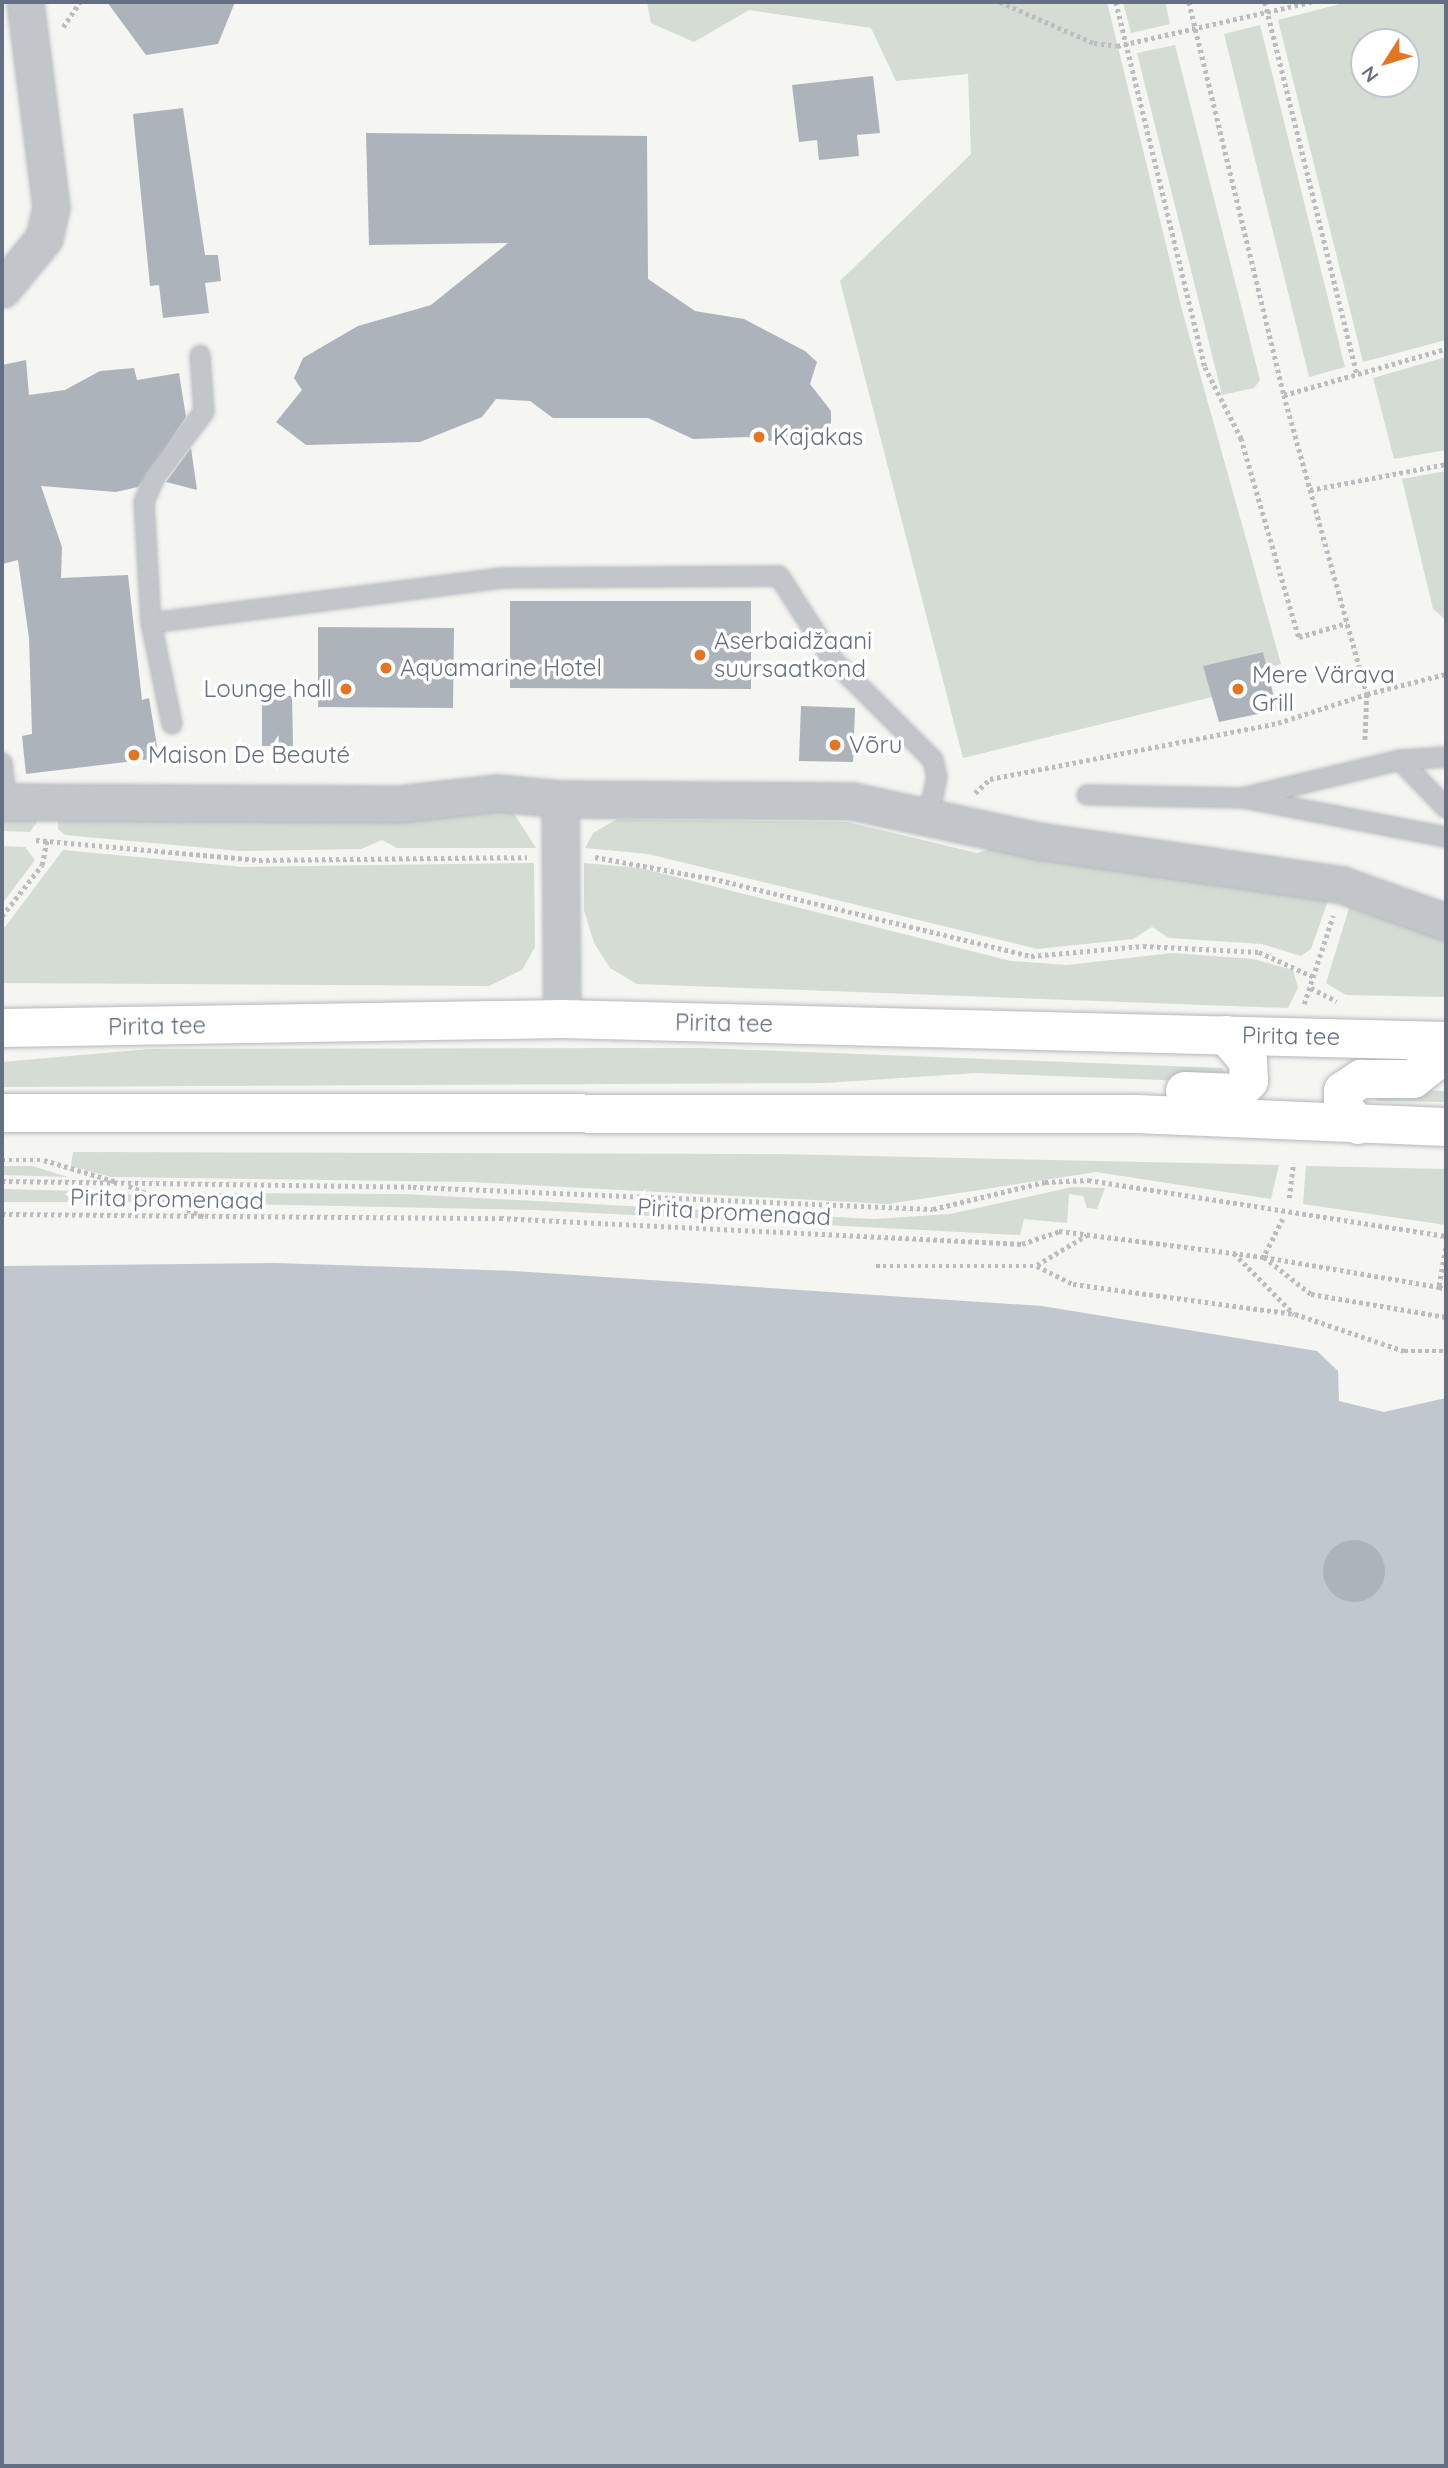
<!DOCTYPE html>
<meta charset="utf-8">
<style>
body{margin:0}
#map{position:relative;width:1448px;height:2468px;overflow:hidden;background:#f5f5f1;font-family:Quicksand,sans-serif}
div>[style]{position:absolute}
.green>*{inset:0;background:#d4dcd3}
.water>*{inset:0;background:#c0c7ce}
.building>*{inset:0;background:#adb3ba}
.round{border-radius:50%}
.path>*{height:4.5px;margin-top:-2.25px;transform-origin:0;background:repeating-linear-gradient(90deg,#bcbdc0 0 3.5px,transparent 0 7px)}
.roads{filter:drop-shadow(0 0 2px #b4b8be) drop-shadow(0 0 2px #b4b8be)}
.lane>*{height:18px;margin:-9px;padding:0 9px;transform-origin:9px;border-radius:9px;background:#c2c5c9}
.street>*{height:35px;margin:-17.5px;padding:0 17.5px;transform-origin:17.5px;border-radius:17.5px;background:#c2c5c9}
.secondary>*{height:38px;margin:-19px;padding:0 19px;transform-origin:19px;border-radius:19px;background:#fff}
.dots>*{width:19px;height:19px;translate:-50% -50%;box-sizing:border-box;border:4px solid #fff;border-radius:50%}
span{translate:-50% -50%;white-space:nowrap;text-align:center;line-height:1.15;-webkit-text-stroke:7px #fff;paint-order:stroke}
.poi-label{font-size:24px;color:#646f83}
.left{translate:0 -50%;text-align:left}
.right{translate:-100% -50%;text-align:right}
.street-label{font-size:24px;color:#646f83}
.frame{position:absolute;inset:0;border:4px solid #646f83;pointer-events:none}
.north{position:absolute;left:1350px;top:28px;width:70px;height:70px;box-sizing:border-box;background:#fff;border:2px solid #c1c5cd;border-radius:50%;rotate:233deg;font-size:19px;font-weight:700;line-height:28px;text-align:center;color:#646f83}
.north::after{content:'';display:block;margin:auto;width:24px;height:32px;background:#e47623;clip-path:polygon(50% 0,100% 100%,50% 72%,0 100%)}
</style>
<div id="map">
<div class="green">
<i style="clip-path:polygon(647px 2px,1107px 2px,1182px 310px,1281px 664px,1267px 668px,1262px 652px,1204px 666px,1212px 697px,963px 758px,840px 281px,971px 154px,968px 74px,896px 81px,871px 28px,749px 10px,694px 42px,651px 23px)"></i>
<i style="clip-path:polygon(1123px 2px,1165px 2px,1170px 24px,1131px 33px)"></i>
<i style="clip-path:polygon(evenodd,1348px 2px,1446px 2px,1446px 340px,1363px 362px,1278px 20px,1348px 2px,1364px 42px,1406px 42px,1406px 84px,1364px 84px,1364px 42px)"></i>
<i style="clip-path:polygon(1260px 25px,1345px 367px,1309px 377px,1224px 34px)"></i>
<i style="clip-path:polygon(1175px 45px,1260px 380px,1254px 388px,1222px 395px,1137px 53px)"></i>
<i style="clip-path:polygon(1446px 357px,1446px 450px,1394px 459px,1373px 378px)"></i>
<i style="clip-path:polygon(1446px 471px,1446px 620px,1433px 609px,1402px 479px)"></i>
<i style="clip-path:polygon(465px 807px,513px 812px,536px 848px,397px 848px,382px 840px,361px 849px,240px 851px,65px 835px,58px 829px,58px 820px)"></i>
<i style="clip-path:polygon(41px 816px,30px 832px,2px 831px,2px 817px)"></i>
<i style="clip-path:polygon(617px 819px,847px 822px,977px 853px,993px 848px,1330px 895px,1311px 949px,1301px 956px,1262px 944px,1169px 938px,1152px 927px,1133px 939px,1037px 949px,648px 854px,585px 848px,593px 833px)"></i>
<i style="clip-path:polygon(2px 846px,25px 847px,35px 860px,2px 904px)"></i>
<i style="clip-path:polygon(63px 850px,243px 867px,534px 863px,535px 947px,522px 970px,489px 986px,2px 983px,2px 931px)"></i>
<i style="clip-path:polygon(584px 863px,640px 868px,1011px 961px,1067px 965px,1172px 953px,1253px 959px,1293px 970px,1298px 988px,1288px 1008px,637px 984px,610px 968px,594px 943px,584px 910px)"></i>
<i style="clip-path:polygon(1351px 902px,1446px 931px,1446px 997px,1346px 995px,1326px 983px)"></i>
<i style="clip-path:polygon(701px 1048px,1222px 1068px,1227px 1075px,1214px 1082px,976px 1073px,825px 1083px,2px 1087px,2px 1062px,150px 1049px)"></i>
<i style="clip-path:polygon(1380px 1089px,1446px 1091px,1446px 1102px,1378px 1101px,1373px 1097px)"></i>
<i style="clip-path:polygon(73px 1152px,778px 1154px,1279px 1165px,1271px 1199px,1096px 1172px,888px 1204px,472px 1182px,111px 1177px,71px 1166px)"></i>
<i style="clip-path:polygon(2px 1166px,32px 1166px,68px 1177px,2px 1175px)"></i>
<i style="clip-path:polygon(1306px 1166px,1446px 1169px,1446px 1225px,1303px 1204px)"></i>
<i style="clip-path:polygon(1072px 1187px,1105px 1188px,1097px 1209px,1087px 1208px,1083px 1196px,1069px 1194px,1067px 1223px,1024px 1219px,1020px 1235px,536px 1210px,200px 1203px,174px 1193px,403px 1194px,874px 1219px,950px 1214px)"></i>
<i style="clip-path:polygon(2px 1189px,123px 1192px,155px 1202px,2px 1202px)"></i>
</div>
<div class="water">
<i style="clip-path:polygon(275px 1263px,514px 1271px,1042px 1306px,1317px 1351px,1338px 1371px,1339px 1401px,1384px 1412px,1446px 1398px,1446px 2466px,2px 2466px,2px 1266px)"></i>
</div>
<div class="building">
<i style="clip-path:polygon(107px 2px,235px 2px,218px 44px,146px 55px)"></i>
<i style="clip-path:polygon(873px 76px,880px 133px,857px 135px,859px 156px,819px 160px,817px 140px,799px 142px,792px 85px)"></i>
<i style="clip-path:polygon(183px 108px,205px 255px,218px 255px,221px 281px,205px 283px,209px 313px,163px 318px,159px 285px,150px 286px,133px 114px)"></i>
<i style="clip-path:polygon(366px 133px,647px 136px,648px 279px,695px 311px,744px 319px,805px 351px,817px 362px,810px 384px,831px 411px,831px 423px,794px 445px,747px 437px,693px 439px,648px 418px,553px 418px,530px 401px,496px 399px,482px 417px,420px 442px,306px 445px,276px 422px,302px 390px,294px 378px,303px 358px,358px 326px,431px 305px,508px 243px,369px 245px)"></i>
<i style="clip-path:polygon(26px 360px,29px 395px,65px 390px,100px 371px,134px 368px,137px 380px,179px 373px,186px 417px,138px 487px,116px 492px,41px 486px,62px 547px,61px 578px,128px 575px,142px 700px,149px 698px,159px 758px,26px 774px,22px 736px,32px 734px,29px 638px,18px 560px,2px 564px,2px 365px)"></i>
<i style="clip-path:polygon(191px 448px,197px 490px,166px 482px)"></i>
<i style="clip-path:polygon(510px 601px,751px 601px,751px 689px,510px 688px)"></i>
<i style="clip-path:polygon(318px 627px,454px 628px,453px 708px,318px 707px)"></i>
<i style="clip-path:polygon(1263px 652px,1277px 710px,1219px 722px,1203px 666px)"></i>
<i style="clip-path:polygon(262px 696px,292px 696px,293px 746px,262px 746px)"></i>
<i style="clip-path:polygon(801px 706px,855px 708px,853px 762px,799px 761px)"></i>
<i class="round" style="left:1323px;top:1540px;width:62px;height:62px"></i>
</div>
<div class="path">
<i style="left:1000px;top:2px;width:103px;rotate:23.6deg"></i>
<i style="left:1094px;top:43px;width:23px;rotate:7deg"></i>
<i style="left:1117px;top:46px;width:199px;rotate:-12.8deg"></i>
<i style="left:1116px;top:2px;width:376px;rotate:76.3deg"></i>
<i style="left:1205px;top:367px;width:80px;rotate:63.1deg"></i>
<i style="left:1241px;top:438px;width:207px;rotate:73.8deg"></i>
<i style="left:1299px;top:637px;width:50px;rotate:-16.3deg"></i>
<i style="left:1189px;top:2px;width:404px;rotate:76.4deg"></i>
<i style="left:1284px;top:395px;width:310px;rotate:74.5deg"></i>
<i style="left:1367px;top:694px;width:81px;rotate:-14.2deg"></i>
<i style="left:1265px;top:2px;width:383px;rotate:76.1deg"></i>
<i style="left:63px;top:27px;width:30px;rotate:-56deg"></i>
<i style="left:1284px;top:395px;width:168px;rotate:-15.9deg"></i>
<i style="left:1310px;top:490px;width:138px;rotate:-10.8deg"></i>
<i style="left:975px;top:793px;width:21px;rotate:-43deg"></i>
<i style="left:990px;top:779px;width:293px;rotate:-11deg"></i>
<i style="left:1278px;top:723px;width:94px;rotate:-18deg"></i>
<i style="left:1367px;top:694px;width:49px;rotate:92.3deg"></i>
<i style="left:36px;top:840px;width:224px;rotate:5.1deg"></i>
<i style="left:259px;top:860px;width:268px;rotate:-0.6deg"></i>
<i style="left:595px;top:857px;width:126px;rotate:10.5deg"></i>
<i style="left:719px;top:880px;width:321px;rotate:13.7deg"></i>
<i style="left:1031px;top:956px;width:112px;rotate:-5.1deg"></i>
<i style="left:1143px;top:946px;width:116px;rotate:3deg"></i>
<i style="left:1259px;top:952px;width:60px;rotate:24.4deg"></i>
<i style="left:2px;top:916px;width:65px;rotate:-51.9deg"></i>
<i style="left:42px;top:865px;width:25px;rotate:-79deg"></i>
<i style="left:1311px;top:988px;width:29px;rotate:27deg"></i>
<i style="left:1304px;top:1004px;width:93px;rotate:-71.8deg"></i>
<i style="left:2px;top:1160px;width:42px"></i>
<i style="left:44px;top:1160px;width:76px;rotate:16.8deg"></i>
<i style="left:2px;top:1181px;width:411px;rotate:0.8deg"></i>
<i style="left:413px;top:1187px;width:520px;rotate:2.42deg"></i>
<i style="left:933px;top:1209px;width:115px;rotate:-13.6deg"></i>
<i style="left:1045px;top:1182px;width:43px;rotate:-2.7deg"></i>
<i style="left:1088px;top:1180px;width:362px;rotate:8.9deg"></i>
<i style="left:129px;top:1186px;width:82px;rotate:22.2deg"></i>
<i style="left:1289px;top:1198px;width:35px;rotate:-83deg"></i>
<i style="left:2px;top:1214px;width:498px;rotate:0.5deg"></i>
<i style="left:500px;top:1218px;width:523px;rotate:2.85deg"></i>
<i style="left:1022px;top:1244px;width:39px;rotate:-19deg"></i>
<i style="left:1059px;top:1231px;width:207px;rotate:7.2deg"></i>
<i style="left:1264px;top:1257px;width:60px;rotate:38.2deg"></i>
<i style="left:1311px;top:1294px;width:137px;rotate:9.7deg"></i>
<i style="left:1283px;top:1219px;width:42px;rotate:116.6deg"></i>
<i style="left:1264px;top:1257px;width:178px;rotate:9.7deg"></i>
<i style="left:1446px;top:1248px;width:40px;rotate:100deg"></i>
<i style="left:1439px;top:1287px;width:7px;rotate:16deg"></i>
<i style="left:1234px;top:1253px;width:86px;rotate:45.5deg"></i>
<i style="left:1037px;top:1265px;width:58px;rotate:-31deg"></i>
<i style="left:876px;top:1266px;width:161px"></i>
<i style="left:1037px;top:1266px;width:40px;rotate:26.6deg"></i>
<i style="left:1073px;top:1284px;width:224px;rotate:7.7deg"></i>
<i style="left:1295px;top:1314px;width:115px;rotate:18.7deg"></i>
<i style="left:1404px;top:1351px;width:42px"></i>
</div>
<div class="roads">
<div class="lane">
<i style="left:151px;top:623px;width:121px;rotate:-93.3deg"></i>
<i style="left:144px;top:502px;width:26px;rotate:-67deg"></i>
<i style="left:154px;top:478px;width:83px;rotate:-52.9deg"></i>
<i style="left:204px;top:412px;width:57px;rotate:-94deg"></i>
<i style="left:172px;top:724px;width:103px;rotate:-101.7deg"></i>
<i style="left:151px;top:623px;width:353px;rotate:-7.3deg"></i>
<i style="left:501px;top:578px;width:278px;rotate:-0.4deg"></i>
<i style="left:779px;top:576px;width:98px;rotate:57.4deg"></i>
<i style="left:832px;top:659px;width:143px;rotate:45deg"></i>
<i style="left:933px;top:760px;width:17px;rotate:77deg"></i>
<i style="left:937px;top:777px;width:43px;rotate:102.1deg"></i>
<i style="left:1446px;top:757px;width:46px;rotate:176.3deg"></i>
<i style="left:1400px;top:760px;width:66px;rotate:46.2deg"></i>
<i style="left:1400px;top:760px;width:162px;rotate:166.4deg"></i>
<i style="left:1243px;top:798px;width:207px;rotate:10.9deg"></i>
<i style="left:2px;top:763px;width:39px;rotate:83deg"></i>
<i style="left:1087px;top:795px;width:156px;rotate:1.1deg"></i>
</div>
<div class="street">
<i style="left:2px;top:289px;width:66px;rotate:-50.5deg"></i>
<i style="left:44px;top:238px;width:32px;rotate:-77deg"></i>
<i style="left:51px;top:207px;width:207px;rotate:-97.2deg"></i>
<i style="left:560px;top:799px;width:220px;rotate:89.5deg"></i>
<i style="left:2px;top:802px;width:398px;rotate:0.3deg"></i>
<i style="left:400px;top:804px;width:98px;rotate:-6.5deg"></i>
<i style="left:497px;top:793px;width:63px;rotate:5.4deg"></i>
<i style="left:560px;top:799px;width:292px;rotate:0.4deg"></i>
<i style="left:852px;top:801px;width:190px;rotate:12.1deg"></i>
<i style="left:1038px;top:841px;width:307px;rotate:8.2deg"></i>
<i style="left:1342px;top:885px;width:110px;rotate:19.6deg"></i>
</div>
<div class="secondary">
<i style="left:2px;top:1028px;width:560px;rotate:-0.92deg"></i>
<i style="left:562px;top:1019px;width:884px;rotate:1.43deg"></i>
<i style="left:1185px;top:1091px;width:52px;rotate:2.2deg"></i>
<i style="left:1237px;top:1093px;width:17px;rotate:-45deg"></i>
<i style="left:1249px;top:1081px;width:20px;rotate:-93deg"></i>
<i style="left:1248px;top:1061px;width:34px;rotate:-130deg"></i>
<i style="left:2px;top:1113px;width:1134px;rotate:0.05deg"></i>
<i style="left:1136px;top:1114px;width:310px;rotate:2.4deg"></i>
<i style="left:1358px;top:1125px;width:23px;rotate:-130deg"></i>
<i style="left:1343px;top:1107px;width:16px;rotate:-90deg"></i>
<i style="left:1343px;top:1091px;width:22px;rotate:-34deg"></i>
<i style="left:1361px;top:1079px;width:52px"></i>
<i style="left:1413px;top:1079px;width:42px;rotate:-38.2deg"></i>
</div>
</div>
<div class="dots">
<i style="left:759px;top:437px;background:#e47623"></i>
<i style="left:700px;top:655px;background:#e47623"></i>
<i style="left:386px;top:668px;background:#e47623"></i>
<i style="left:346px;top:689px;background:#e47623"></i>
<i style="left:1238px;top:689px;background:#e47623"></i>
<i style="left:835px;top:745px;background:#e47623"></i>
<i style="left:134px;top:755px;background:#e47623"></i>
</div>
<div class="poi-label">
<span class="left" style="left:773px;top:437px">Kajakas</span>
<span class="left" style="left:714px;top:655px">Aserbaidžaani<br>suursaatkond</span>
<span class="left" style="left:400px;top:668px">Aquamarine Hotel</span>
<span class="left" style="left:1252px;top:689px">Mere Värava<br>Grill</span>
<span class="right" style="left:332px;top:689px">Lounge hall</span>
<span class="left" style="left:849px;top:745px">Võru</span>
<span class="left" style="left:148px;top:755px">Maison De Beauté</span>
</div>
<div class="street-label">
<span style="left:724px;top:1023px;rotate:1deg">Pirita tee</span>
<span style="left:157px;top:1026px;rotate:-1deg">Pirita tee</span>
<span style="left:1291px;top:1036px;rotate:1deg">Pirita tee</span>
<span style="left:167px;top:1199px;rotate:1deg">Pirita promenaad</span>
<span style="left:734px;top:1212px;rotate:3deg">Pirita promenaad</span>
</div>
<div class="frame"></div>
<div class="north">N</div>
</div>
